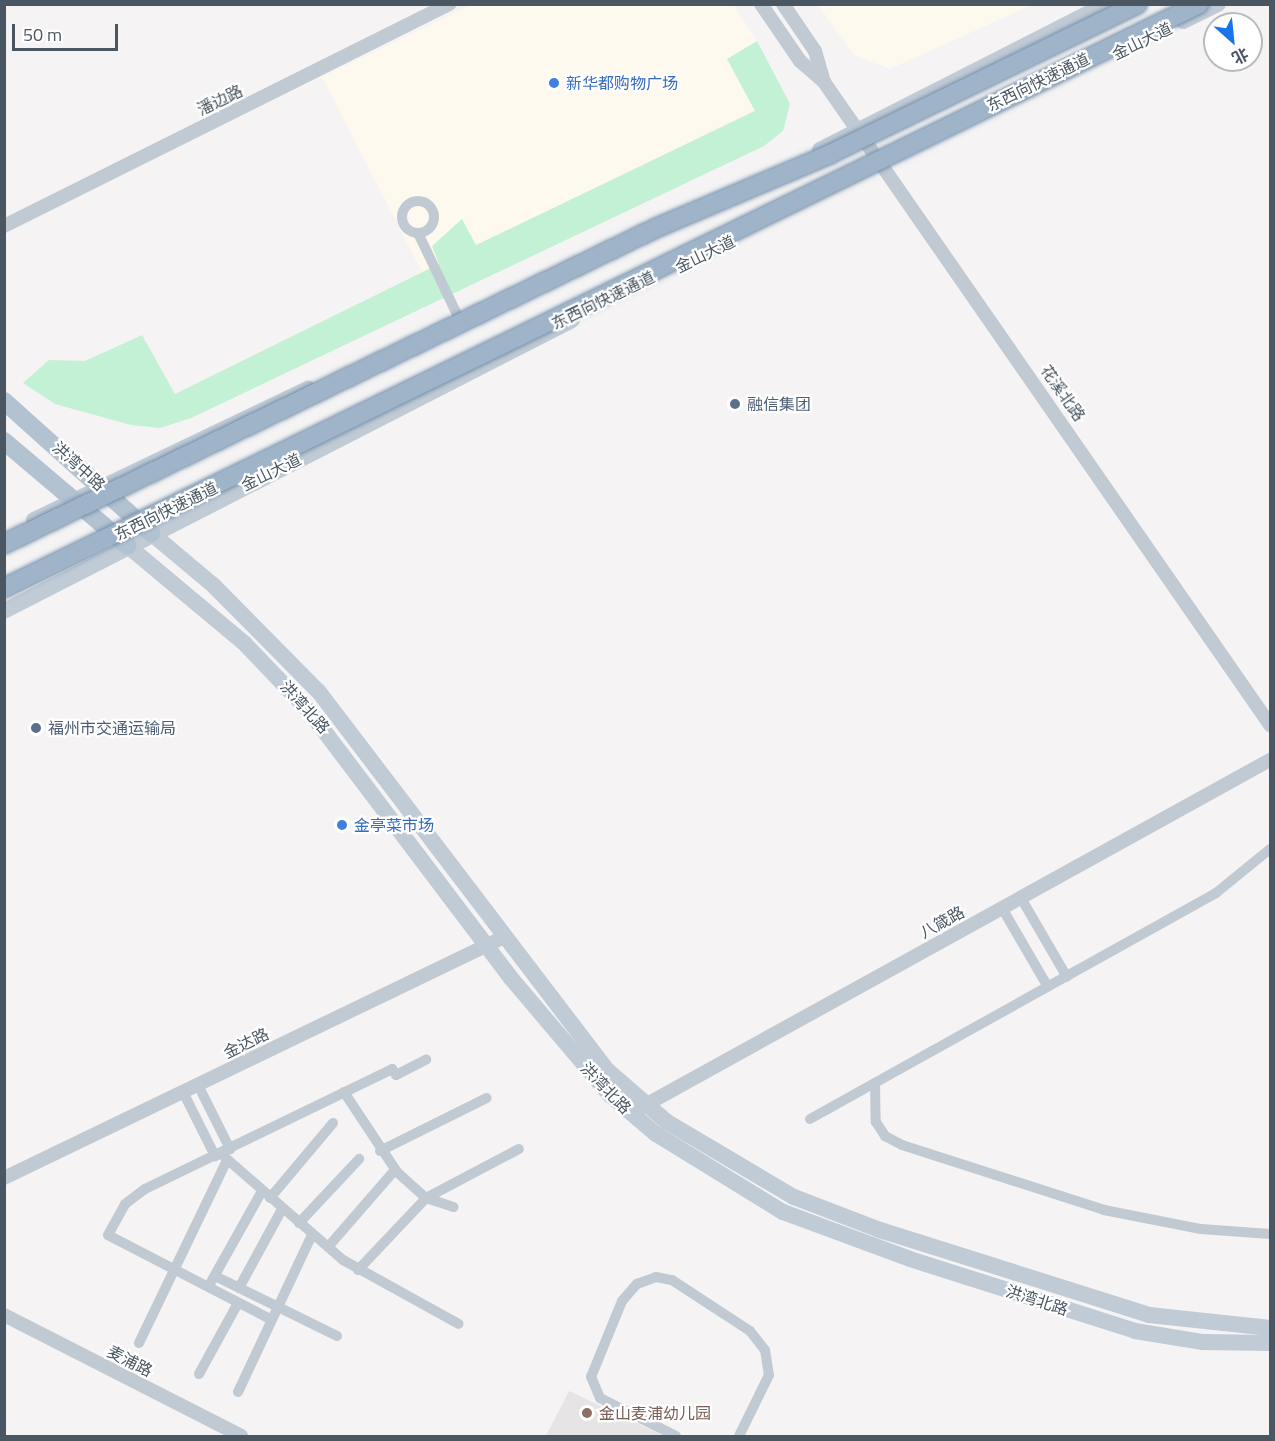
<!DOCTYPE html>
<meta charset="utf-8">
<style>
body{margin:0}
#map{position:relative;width:1275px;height:1441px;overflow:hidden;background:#f5f3f3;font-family:"Titillium Web","Noto Sans SC",sans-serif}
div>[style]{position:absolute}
.commercial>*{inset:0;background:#fdf9ef}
.education>*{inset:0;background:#e6e4e5}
.green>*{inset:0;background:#c3f1d5}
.minor>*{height:10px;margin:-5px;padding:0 5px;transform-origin:5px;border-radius:5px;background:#c1cad2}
.minor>.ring{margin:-5px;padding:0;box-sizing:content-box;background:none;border:10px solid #c1cad2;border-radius:50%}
.tertiary>*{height:14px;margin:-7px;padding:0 7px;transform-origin:7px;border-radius:7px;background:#c1cad2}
.secondary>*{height:16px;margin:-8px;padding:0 8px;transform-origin:8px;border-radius:8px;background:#c1cbd6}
.primary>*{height:18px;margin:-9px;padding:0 9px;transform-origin:9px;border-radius:9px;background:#b3c2d1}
.bridges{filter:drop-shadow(0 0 2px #7690ad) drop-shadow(0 0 2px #7690ad)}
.trunk-bridge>*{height:18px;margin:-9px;padding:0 9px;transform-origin:9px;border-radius:9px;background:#9fb4c9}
.dots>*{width:16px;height:16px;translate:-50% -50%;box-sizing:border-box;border:3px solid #fff;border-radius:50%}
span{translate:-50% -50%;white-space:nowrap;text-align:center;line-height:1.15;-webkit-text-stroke:4.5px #fff;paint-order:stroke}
.street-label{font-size:16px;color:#4a5661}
.shop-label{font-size:16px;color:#366cbe}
.left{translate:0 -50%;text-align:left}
.service-label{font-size:16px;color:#4e5e75}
.education-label{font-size:16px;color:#785e54}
.frame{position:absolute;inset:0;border:6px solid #4a5661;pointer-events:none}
.north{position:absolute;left:1203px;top:12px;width:60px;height:60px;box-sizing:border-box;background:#fff;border:2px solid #b7bbc0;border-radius:50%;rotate:153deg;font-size:16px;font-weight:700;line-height:24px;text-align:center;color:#4a5661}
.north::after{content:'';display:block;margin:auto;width:21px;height:27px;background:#1a73e8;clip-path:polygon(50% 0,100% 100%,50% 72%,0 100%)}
.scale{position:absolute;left:12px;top:24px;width:106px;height:27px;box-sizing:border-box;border:3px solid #4a5661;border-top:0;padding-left:8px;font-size:18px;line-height:21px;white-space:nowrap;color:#4a5661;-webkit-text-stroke:4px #fff;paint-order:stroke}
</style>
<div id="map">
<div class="commercial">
<i style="clip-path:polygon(471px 5px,734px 5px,757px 41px,727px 59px,755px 110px,476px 246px,462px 220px,440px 263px,422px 272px,322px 77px)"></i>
<i style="clip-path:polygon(818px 5px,1032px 5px,890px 69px,854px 55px)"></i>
</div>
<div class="education">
<i style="clip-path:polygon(569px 1391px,664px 1436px,546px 1436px)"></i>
</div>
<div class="green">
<i style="clip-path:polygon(757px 41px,790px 104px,783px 131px,764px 146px,191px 418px,160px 428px,131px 425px,55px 404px,23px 383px,49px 360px,85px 361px,142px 335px,175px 394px,439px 264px,432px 246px,462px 219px,476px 245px,755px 111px,727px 59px)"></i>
</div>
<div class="minor">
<i class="ring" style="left:402px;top:201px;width:22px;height:22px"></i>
<i style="left:418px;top:233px;width:102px;rotate:64.4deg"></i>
<i style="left:1021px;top:898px;width:91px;rotate:59.8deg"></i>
<i style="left:1002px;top:908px;width:91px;rotate:59.8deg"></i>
<i style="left:875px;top:1083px;width:39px;rotate:89deg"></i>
<i style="left:876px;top:1122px;width:17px;rotate:57deg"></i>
<i style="left:885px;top:1136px;width:19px;rotate:28deg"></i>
<i style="left:902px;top:1145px;width:212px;rotate:17.8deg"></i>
<i style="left:1104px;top:1210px;width:99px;rotate:11.1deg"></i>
<i style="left:1201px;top:1229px;width:69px;rotate:4.1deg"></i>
<i style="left:198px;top:1085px;width:72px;rotate:63.4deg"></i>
<i style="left:183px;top:1092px;width:72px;rotate:63.4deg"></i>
<i style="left:344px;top:1092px;width:96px;rotate:56.5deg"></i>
<i style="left:397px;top:1172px;width:39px;rotate:42deg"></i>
<i style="left:426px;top:1198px;width:29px;rotate:18deg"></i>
<i style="left:810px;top:1119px;width:465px;rotate:-29.1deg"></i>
<i style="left:1216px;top:893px;width:70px;rotate:-39.2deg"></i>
<i style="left:380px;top:1151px;width:119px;rotate:-26.4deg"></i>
<i style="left:220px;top:1153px;width:163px;rotate:41deg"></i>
<i style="left:343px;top:1260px;width:132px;rotate:28.9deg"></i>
<i style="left:270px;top:1198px;width:98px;rotate:-50deg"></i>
<i style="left:299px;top:1223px;width:88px;rotate:-46.8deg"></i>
<i style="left:328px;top:1247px;width:102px;rotate:-49deg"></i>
<i style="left:358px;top:1270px;width:99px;rotate:-46.6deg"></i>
<i style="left:426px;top:1198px;width:105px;rotate:-27.8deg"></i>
<i style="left:215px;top:1276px;width:136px;rotate:26.2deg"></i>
<i style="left:211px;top:1282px;width:104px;rotate:-60.7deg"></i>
<i style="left:239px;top:1288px;width:90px;rotate:-61.4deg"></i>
<i style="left:270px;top:1319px;width:182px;rotate:-152.6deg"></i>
<i style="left:108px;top:1235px;width:35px;rotate:-61deg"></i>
<i style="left:125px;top:1204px;width:25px;rotate:-37deg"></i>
<i style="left:145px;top:1189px;width:275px;rotate:-25.9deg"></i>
<i style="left:392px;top:1069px;width:7px;rotate:56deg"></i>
<i style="left:396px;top:1075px;width:34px;rotate:-27deg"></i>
<i style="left:139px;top:1343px;width:203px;rotate:-64.3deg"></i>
<i style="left:199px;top:1374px;width:81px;rotate:-61.2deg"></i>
<i style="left:238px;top:1392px;width:174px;rotate:-64.8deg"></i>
<i style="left:676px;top:1436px;width:85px;rotate:-153.4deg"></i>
<i style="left:600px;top:1398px;width:23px;rotate:-113deg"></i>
<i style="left:591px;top:1377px;width:82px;rotate:-67.8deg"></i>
<i style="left:622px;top:1301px;width:23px;rotate:-49deg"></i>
<i style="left:637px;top:1284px;width:20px;rotate:-20deg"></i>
<i style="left:656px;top:1277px;width:16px;rotate:11deg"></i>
<i style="left:672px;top:1280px;width:93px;rotate:33.2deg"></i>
<i style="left:750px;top:1331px;width:24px;rotate:52deg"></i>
<i style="left:765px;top:1350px;width:25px;rotate:81deg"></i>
<i style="left:769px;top:1375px;width:68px;rotate:116.2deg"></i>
</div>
<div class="tertiary">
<i style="left:761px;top:4px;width:69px;rotate:55.6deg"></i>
<i style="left:800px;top:61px;width:32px;rotate:41deg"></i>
<i style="left:824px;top:82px;width:783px;rotate:55.25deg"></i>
<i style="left:783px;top:4px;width:57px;rotate:55.8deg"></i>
<i style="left:815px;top:51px;width:32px;rotate:74deg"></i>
<i style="left:4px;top:226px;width:498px;rotate:-26.5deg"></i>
<i style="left:640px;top:1108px;width:720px;rotate:-28.92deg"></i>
<i style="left:4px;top:1178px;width:553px;rotate:-25.73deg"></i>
<i style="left:4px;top:1315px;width:266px;rotate:27deg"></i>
</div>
<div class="secondary">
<i style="left:1183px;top:21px;width:39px;rotate:-26deg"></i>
<i style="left:820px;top:150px;width:321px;rotate:-27deg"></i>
<i style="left:34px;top:520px;width:304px;rotate:-25.6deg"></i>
<i style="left:151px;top:533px;width:81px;rotate:40deg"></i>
<i style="left:213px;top:585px;width:151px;rotate:45.3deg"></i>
<i style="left:319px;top:692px;width:474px;rotate:52.7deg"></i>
<i style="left:606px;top:1069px;width:81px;rotate:41deg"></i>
<i style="left:667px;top:1122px;width:147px;rotate:30.6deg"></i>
<i style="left:794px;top:1197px;width:92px;rotate:21deg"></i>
<i style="left:880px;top:1230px;width:282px;rotate:17.5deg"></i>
<i style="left:1149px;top:1315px;width:122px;rotate:6.1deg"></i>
<i style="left:128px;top:546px;width:153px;rotate:39.9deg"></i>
<i style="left:245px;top:644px;width:93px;rotate:46.3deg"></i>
<i style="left:309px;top:711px;width:333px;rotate:52.9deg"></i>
<i style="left:510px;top:977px;width:155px;rotate:49.7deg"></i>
<i style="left:610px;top:1095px;width:60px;rotate:40.3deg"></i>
<i style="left:656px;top:1134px;width:149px;rotate:31.6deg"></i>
<i style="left:783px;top:1212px;width:135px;rotate:20.3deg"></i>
<i style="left:910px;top:1259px;width:236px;rotate:17.7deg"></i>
<i style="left:1135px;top:1331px;width:69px;rotate:9.2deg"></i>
<i style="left:1203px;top:1342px;width:67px;rotate:0.9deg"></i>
<i style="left:4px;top:611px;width:638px;rotate:-27.13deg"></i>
</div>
<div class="primary">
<i style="left:4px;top:401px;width:198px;rotate:41.9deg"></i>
<i style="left:4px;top:441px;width:162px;rotate:40.3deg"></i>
</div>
<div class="bridges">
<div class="trunk-bridge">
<i style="left:4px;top:544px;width:725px;rotate:-25.86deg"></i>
<i style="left:656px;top:228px;width:189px;rotate:-23deg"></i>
<i style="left:830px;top:154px;width:342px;rotate:-26deg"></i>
<i style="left:4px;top:588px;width:1330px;rotate:-26.04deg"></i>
</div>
</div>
<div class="dots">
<i style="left:554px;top:83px;background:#3f7fe0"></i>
<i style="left:735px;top:404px;background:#5c6f8a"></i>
<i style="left:36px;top:728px;background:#5c6f8a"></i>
<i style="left:342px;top:825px;background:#3f7fe0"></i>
<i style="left:587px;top:1413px;background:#8d6e63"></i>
</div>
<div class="street-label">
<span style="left:1142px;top:41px;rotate:-26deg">金山大道</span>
<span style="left:1038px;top:82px;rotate:-26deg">东西向快速通道</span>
<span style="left:220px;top:100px;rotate:-26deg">潘边路</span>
<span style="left:705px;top:254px;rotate:-26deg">金山大道</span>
<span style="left:603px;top:300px;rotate:-26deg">东西向快速通道</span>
<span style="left:1063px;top:393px;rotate:55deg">花溪北路</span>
<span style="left:79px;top:466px;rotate:42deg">洪湾中路</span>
<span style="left:271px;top:472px;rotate:-26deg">金山大道</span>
<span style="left:166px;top:511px;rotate:-26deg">东西向快速通道</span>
<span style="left:305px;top:707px;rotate:48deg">洪湾北路</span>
<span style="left:942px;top:922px;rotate:-29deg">八箴路</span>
<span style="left:246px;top:1043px;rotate:-26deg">金达路</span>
<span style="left:606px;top:1088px;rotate:46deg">洪湾北路</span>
<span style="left:1037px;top:1300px;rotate:18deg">洪湾北路</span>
<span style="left:130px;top:1361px;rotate:27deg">麦浦路</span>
</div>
<div class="shop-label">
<span class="left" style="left:566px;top:83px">新华都购物广场</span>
<span class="left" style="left:354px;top:825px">金亭菜市场</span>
</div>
<div class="service-label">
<span class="left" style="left:747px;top:404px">融信集团</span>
<span class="left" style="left:48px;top:728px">福州市交通运输局</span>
</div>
<div class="education-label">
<span class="left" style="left:599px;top:1413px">金山麦浦幼儿园</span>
</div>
<div class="frame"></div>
<div class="north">北</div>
<div class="scale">50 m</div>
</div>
